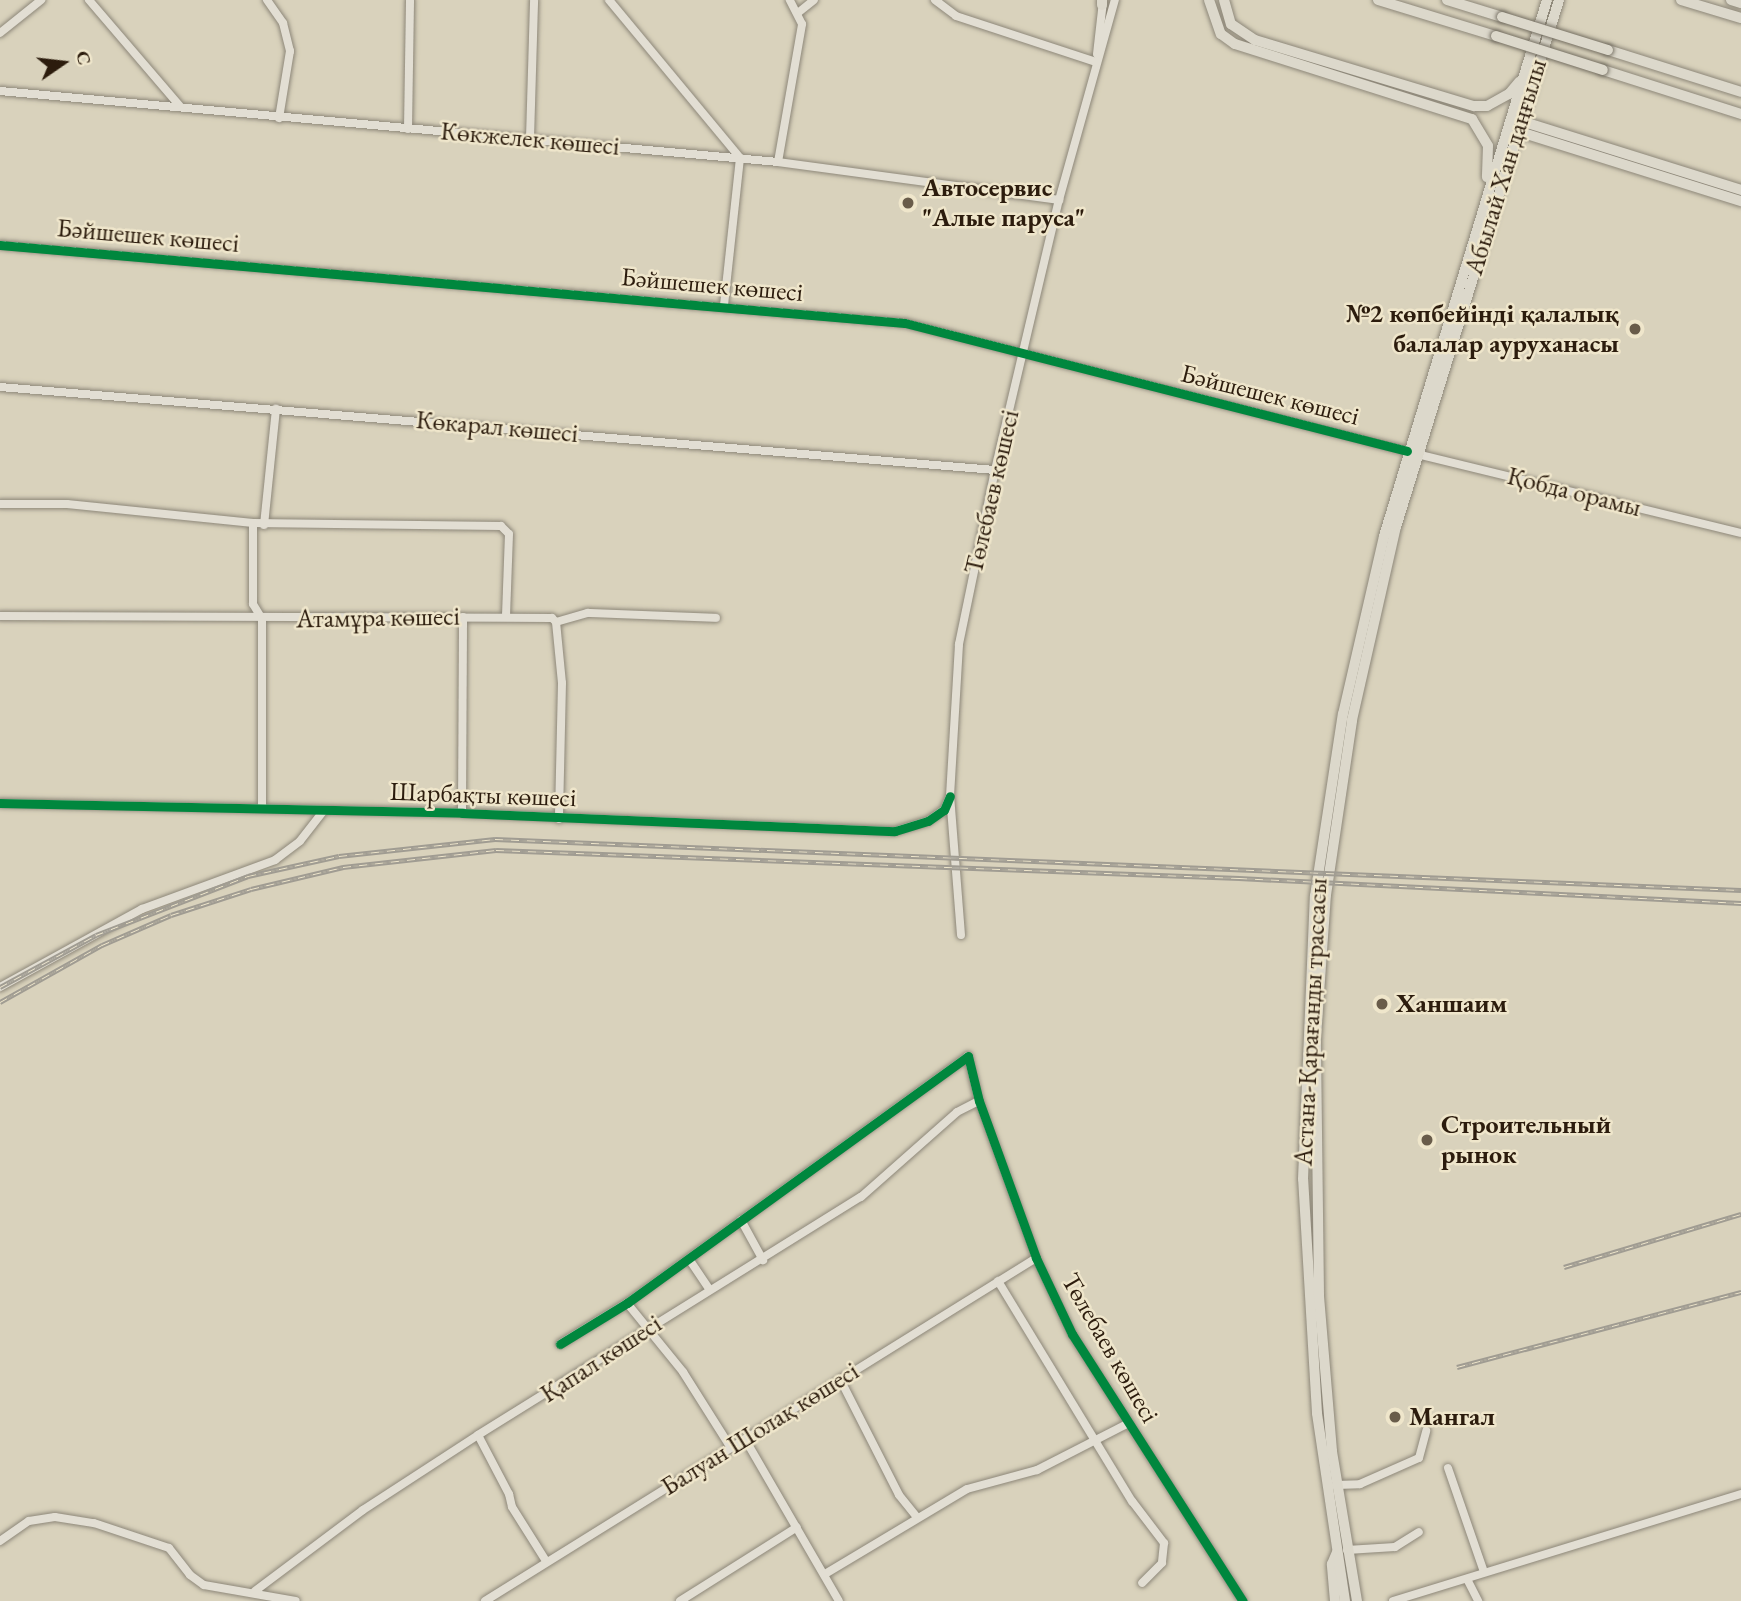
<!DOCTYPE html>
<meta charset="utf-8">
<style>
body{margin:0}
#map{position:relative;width:1741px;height:1601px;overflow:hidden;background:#d9d2bc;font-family:"EB Garamond",serif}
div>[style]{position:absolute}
.roads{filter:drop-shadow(0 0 2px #8d8779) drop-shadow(0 0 2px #8d8779)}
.minor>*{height:8px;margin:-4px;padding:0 4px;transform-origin:4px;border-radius:4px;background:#e2ded3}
.major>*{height:10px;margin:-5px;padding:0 5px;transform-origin:5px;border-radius:5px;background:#dcd8cb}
.rail>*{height:5px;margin-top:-2.5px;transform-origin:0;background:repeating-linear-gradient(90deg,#efe6cb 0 8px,#a09c92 0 16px);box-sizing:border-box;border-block:2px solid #a09c92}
.bridges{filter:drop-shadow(0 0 2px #746e61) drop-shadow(0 0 2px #746e61)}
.major-bridge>*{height:10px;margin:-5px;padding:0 5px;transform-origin:5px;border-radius:5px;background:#dcd8cb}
.cycleway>*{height:9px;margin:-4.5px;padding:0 4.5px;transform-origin:4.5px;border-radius:4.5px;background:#00873e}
.dots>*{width:19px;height:19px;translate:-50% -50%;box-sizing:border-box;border:4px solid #efe6cb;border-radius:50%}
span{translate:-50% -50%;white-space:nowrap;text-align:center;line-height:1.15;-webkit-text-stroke:5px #efe6cb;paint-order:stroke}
.street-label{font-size:26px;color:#2c1c0d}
.poi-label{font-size:26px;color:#2c1c0d;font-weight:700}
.left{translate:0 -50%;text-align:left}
.right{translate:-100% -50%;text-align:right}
.north{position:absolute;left:28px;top:28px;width:70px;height:70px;-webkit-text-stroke:5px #efe6cb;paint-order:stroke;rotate:76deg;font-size:19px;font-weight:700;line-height:28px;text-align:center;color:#2c1c0d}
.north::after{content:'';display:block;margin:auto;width:24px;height:32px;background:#2c1c0d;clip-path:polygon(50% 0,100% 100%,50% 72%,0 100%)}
</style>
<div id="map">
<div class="roads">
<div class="minor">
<i style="left:89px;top:0;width:140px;rotate:49.4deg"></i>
<i style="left:267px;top:0;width:28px;rotate:55deg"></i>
<i style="left:283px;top:23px;width:29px;rotate:76deg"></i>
<i style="left:290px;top:51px;width:68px;rotate:99.3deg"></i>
<i style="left:609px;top:0;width:205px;rotate:50.3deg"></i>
<i style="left:740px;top:158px;width:148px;rotate:96.2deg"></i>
<i style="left:935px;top:0;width:26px;rotate:37deg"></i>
<i style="left:956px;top:16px;width:147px;rotate:18.2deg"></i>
<i style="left:799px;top:12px;width:19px;rotate:-39deg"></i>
<i style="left:0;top:33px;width:53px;rotate:-38.8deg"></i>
<i style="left:1097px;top:54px;width:53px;rotate:-83.5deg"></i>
<i style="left:0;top:91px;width:781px;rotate:5.21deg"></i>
<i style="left:778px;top:162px;width:284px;rotate:7.7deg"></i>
<i style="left:408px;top:129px;width:129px;rotate:-89.1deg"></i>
<i style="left:530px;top:138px;width:138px;rotate:-88.3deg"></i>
<i style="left:778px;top:162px;width:140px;rotate:-80.1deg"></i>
<i style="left:802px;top:24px;width:27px;rotate:-117deg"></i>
<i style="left:0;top:245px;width:908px;rotate:4.93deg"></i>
<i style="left:905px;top:323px;width:518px;rotate:14.3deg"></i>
<i style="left:0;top:387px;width:998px;rotate:4.77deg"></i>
<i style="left:1417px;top:454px;width:333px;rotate:13.7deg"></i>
<i style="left:0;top:504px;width:67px"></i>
<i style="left:67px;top:504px;width:187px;rotate:5.8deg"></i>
<i style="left:253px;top:523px;width:81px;rotate:90deg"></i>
<i style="left:253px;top:604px;width:17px;rotate:59deg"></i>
<i style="left:262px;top:619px;width:188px;rotate:90deg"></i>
<i style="left:253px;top:523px;width:248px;rotate:0.7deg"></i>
<i style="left:501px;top:526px;width:11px;rotate:45deg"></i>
<i style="left:509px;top:534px;width:82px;rotate:92.1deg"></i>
<i style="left:264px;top:525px;width:117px;rotate:-84.1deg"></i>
<i style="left:0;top:616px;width:552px;rotate:0.21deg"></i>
<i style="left:552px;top:618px;width:6px;rotate:45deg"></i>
<i style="left:556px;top:622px;width:61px;rotate:84.4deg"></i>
<i style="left:562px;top:683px;width:136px;rotate:91.3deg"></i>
<i style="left:556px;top:622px;width:33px;rotate:-16deg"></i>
<i style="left:588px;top:613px;width:128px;rotate:2.2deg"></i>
<i style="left:0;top:803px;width:462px;rotate:1.2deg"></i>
<i style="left:462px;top:813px;width:433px;rotate:2.4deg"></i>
<i style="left:895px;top:831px;width:34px;rotate:-17deg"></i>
<i style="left:928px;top:821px;width:19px;rotate:-35deg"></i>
<i style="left:944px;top:810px;width:15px;rotate:-67deg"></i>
<i style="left:462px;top:813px;width:196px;rotate:-89.7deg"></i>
<i style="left:961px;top:935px;width:139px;rotate:-94.5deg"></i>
<i style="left:950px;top:796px;width:152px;rotate:-86.6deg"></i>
<i style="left:959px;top:644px;width:178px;rotate:-78.3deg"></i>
<i style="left:995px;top:470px;width:277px;rotate:-76.7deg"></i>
<i style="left:1059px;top:200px;width:208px;rotate:-74.4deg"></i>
<i style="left:0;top:987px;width:162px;rotate:-28.8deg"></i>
<i style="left:142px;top:909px;width:142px;rotate:-20.2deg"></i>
<i style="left:275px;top:860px;width:31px;rotate:-37deg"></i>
<i style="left:300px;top:841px;width:39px;rotate:-52deg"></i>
<i style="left:741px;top:1220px;width:46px;rotate:61.2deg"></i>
<i style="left:689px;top:1259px;width:37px;rotate:56deg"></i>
<i style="left:998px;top:1281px;width:258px;rotate:58.7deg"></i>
<i style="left:1132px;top:1501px;width:53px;rotate:52.7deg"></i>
<i style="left:1164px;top:1543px;width:20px;rotate:96deg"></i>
<i style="left:1162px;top:1563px;width:28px;rotate:135deg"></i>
<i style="left:627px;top:1303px;width:89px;rotate:50.9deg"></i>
<i style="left:683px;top:1372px;width:90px;rotate:57.7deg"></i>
<i style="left:560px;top:1344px;width:79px;rotate:-31.5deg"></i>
<i style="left:627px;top:1303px;width:421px;rotate:-35.9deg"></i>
<i style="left:968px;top:1056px;width:46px;rotate:76.3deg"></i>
<i style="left:979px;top:1101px;width:167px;rotate:70deg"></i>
<i style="left:1036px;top:1258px;width:84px;rotate:64.7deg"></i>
<i style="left:1072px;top:1334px;width:317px;rotate:57.4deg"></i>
<i style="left:840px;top:1379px;width:130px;rotate:63deg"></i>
<i style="left:899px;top:1495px;width:27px;rotate:51deg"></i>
<i style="left:478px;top:1435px;width:67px;rotate:62.3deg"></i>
<i style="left:509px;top:1494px;width:13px;rotate:77deg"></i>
<i style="left:512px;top:1507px;width:64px;rotate:57.8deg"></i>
<i style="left:745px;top:1439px;width:187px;rotate:59.9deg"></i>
<i style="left:1448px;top:1468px;width:110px;rotate:70.9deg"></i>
<i style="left:1336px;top:1485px;width:24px;rotate:-2deg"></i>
<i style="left:1360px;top:1484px;width:64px;rotate:-23.8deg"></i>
<i style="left:1419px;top:1458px;width:28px;rotate:-75deg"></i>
<i style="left:0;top:1541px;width:35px;rotate:-35deg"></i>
<i style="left:29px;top:1521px;width:26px;rotate:-9deg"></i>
<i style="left:55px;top:1517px;width:39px;rotate:9deg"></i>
<i style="left:94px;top:1523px;width:79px;rotate:18.4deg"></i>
<i style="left:169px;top:1548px;width:34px;rotate:52deg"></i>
<i style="left:190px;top:1575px;width:17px;rotate:36deg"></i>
<i style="left:204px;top:1585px;width:93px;rotate:9.9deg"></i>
<i style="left:1347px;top:1550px;width:48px;rotate:-3.6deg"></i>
<i style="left:1395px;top:1547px;width:28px;rotate:-32deg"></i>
<i style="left:825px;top:1574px;width:165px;rotate:-30.9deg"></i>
<i style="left:967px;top:1489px;width:73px;rotate:-15.2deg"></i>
<i style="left:1037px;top:1470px;width:103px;rotate:-27.1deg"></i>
<i style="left:1467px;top:1579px;width:25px;rotate:63deg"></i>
<i style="left:255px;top:1591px;width:135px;rotate:-36.9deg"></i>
<i style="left:363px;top:1510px;width:137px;rotate:-33.1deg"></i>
<i style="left:478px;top:1435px;width:451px;rotate:-31.9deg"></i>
<i style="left:861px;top:1197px;width:128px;rotate:-41.5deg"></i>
<i style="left:957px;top:1112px;width:25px;rotate:-27deg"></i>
<i style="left:485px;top:1601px;width:649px;rotate:-31.9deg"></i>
<i style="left:680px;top:1601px;width:138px;rotate:-32.3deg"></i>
<i style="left:1393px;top:1601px;width:364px;rotate:-17.1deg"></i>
</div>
<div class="major">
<i style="left:1102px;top:0;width:5px;rotate:90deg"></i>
<i style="left:1209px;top:0;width:36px;rotate:71deg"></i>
<i style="left:1221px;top:34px;width:17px;rotate:36deg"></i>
<i style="left:1235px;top:44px;width:249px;rotate:17.6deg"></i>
<i style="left:1472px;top:119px;width:31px;rotate:59deg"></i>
<i style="left:1488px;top:146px;width:31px;rotate:92deg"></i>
<i style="left:1224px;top:0;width:25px;rotate:74deg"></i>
<i style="left:1231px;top:24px;width:29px;rotate:34deg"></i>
<i style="left:1255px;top:40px;width:229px;rotate:16.8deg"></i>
<i style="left:1474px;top:106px;width:13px"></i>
<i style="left:1487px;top:106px;width:25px;rotate:-29deg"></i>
<i style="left:1509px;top:94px;width:16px;rotate:-50deg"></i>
<i style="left:1378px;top:0;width:123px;rotate:17deg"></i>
<i style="left:1447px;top:0;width:58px;rotate:17.2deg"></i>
<i style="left:1681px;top:0;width:63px;rotate:16.7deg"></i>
<i style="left:1731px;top:0;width:10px;rotate:17deg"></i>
<i style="left:1608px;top:50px;width:139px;rotate:17.5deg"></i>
<i style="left:1603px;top:70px;width:145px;rotate:17.7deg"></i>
<i style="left:1521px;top:121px;width:231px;rotate:17.4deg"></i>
<i style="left:1517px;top:131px;width:235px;rotate:17.4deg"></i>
<i style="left:1335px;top:1601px;width:37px;rotate:-95deg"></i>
<i style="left:1332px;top:1564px;width:13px;rotate:-67deg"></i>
<i style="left:1345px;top:1601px;width:190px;rotate:-98.5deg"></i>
<i style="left:1317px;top:1413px;width:234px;rotate:-93.4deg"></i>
<i style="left:1303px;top:1179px;width:283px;rotate:-87.6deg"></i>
<i style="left:1315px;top:896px;width:184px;rotate:-81.3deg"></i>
<i style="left:1343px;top:714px;width:183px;rotate:-77deg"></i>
<i style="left:1384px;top:536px;width:560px;rotate:-73.09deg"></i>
<i style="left:1357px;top:1601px;width:152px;rotate:-99.5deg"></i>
<i style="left:1332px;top:1451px;width:157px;rotate:-94.8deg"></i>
<i style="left:1319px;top:1295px;width:258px;rotate:-90.7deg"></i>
<i style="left:1316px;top:1037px;width:142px;rotate:-86deg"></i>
<i style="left:1326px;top:895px;width:177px;rotate:-81.5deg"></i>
<i style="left:1352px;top:720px;width:198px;rotate:-77.2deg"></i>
<i style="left:1396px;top:527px;width:552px;rotate:-72.81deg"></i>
</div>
</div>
<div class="rail">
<i style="left:0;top:987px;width:109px;rotate:-28.4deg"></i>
<i style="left:96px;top:935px;width:163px;rotate:-21.2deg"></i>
<i style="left:248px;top:876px;width:93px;rotate:-12.4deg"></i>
<i style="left:339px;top:856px;width:157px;rotate:-6.2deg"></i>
<i style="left:495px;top:839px;width:1247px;rotate:2.34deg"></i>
<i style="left:0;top:1002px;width:117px;rotate:-29.2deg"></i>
<i style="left:102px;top:945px;width:75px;rotate:-23.5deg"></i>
<i style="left:171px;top:915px;width:84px;rotate:-18deg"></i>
<i style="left:251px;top:889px;width:95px;rotate:-13.4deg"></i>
<i style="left:343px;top:867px;width:154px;rotate:-6.3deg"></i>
<i style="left:496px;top:850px;width:744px;rotate:2.16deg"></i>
<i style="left:1239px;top:878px;width:503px;rotate:2.85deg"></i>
<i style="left:1564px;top:1267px;width:185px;rotate:-16.7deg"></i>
<i style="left:1457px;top:1367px;width:294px;rotate:-14.8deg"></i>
</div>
<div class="bridges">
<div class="major-bridge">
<i style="left:1502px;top:17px;width:111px;rotate:17.3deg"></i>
<i style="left:1496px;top:36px;width:112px;rotate:17.6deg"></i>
</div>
</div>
<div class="cycleway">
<i style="left:0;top:245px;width:908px;rotate:4.93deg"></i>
<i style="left:905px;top:323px;width:518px;rotate:14.3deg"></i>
<i style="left:0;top:803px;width:462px;rotate:1.2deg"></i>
<i style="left:462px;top:813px;width:433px;rotate:2.4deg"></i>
<i style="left:895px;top:831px;width:34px;rotate:-17deg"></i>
<i style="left:928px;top:821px;width:19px;rotate:-35deg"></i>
<i style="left:944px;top:810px;width:15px;rotate:-67deg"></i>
<i style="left:560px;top:1344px;width:79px;rotate:-31.5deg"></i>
<i style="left:627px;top:1303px;width:421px;rotate:-35.9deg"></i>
<i style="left:968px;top:1056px;width:46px;rotate:76.3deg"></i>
<i style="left:979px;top:1101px;width:167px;rotate:70deg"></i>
<i style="left:1036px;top:1258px;width:84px;rotate:64.7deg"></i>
<i style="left:1072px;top:1334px;width:317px;rotate:57.4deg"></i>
</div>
<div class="dots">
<i style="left:908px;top:203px;background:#695c4a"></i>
<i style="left:1635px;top:329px;background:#695c4a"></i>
<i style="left:1382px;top:1004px;background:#695c4a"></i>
<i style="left:1427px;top:1140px;background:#695c4a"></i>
<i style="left:1395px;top:1417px;background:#695c4a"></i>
</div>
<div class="street-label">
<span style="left:530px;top:139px;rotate:5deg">Көкжелек көшесі</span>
<span style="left:1506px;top:167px;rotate:-73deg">Абылай Хан даңғылы</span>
<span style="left:148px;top:236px;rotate:5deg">Бәйшешек көшесі</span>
<span style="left:712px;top:285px;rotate:5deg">Бәйшешек көшесі</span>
<span style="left:1270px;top:395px;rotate:14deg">Бәйшешек көшесі</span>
<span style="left:497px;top:427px;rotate:5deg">Көкарал көшесі</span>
<span style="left:992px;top:492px;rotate:-77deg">Төлебаев көшесі</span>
<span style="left:1574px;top:492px;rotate:14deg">Қобда орамы</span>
<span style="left:378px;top:618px;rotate:-1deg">Атамұра көшесі</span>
<span style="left:483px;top:795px;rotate:2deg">Шарбақты көшесі</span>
<span style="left:1311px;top:1022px;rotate:-87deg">Астана-Қарағанды трассасы</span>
<span style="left:1110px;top:1348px;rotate:60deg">Төлебаев көшесі</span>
<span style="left:601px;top:1359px;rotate:-33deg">Қапал көшесі</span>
<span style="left:760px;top:1429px;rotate:-32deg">Балуан Шолақ көшесі</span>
</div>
<div class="poi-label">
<span class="left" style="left:922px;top:203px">Автосервис<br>"Алые паруса"</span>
<span class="right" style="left:1619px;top:329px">№2 көпбейінді қалалық<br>балалар ауруханасы</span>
<span class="left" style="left:1396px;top:1004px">Ханшаим</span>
<span class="left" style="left:1441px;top:1140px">Строительный<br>рынок</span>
<span class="left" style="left:1409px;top:1417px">Мангал</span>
</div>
<div class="north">С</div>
</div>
